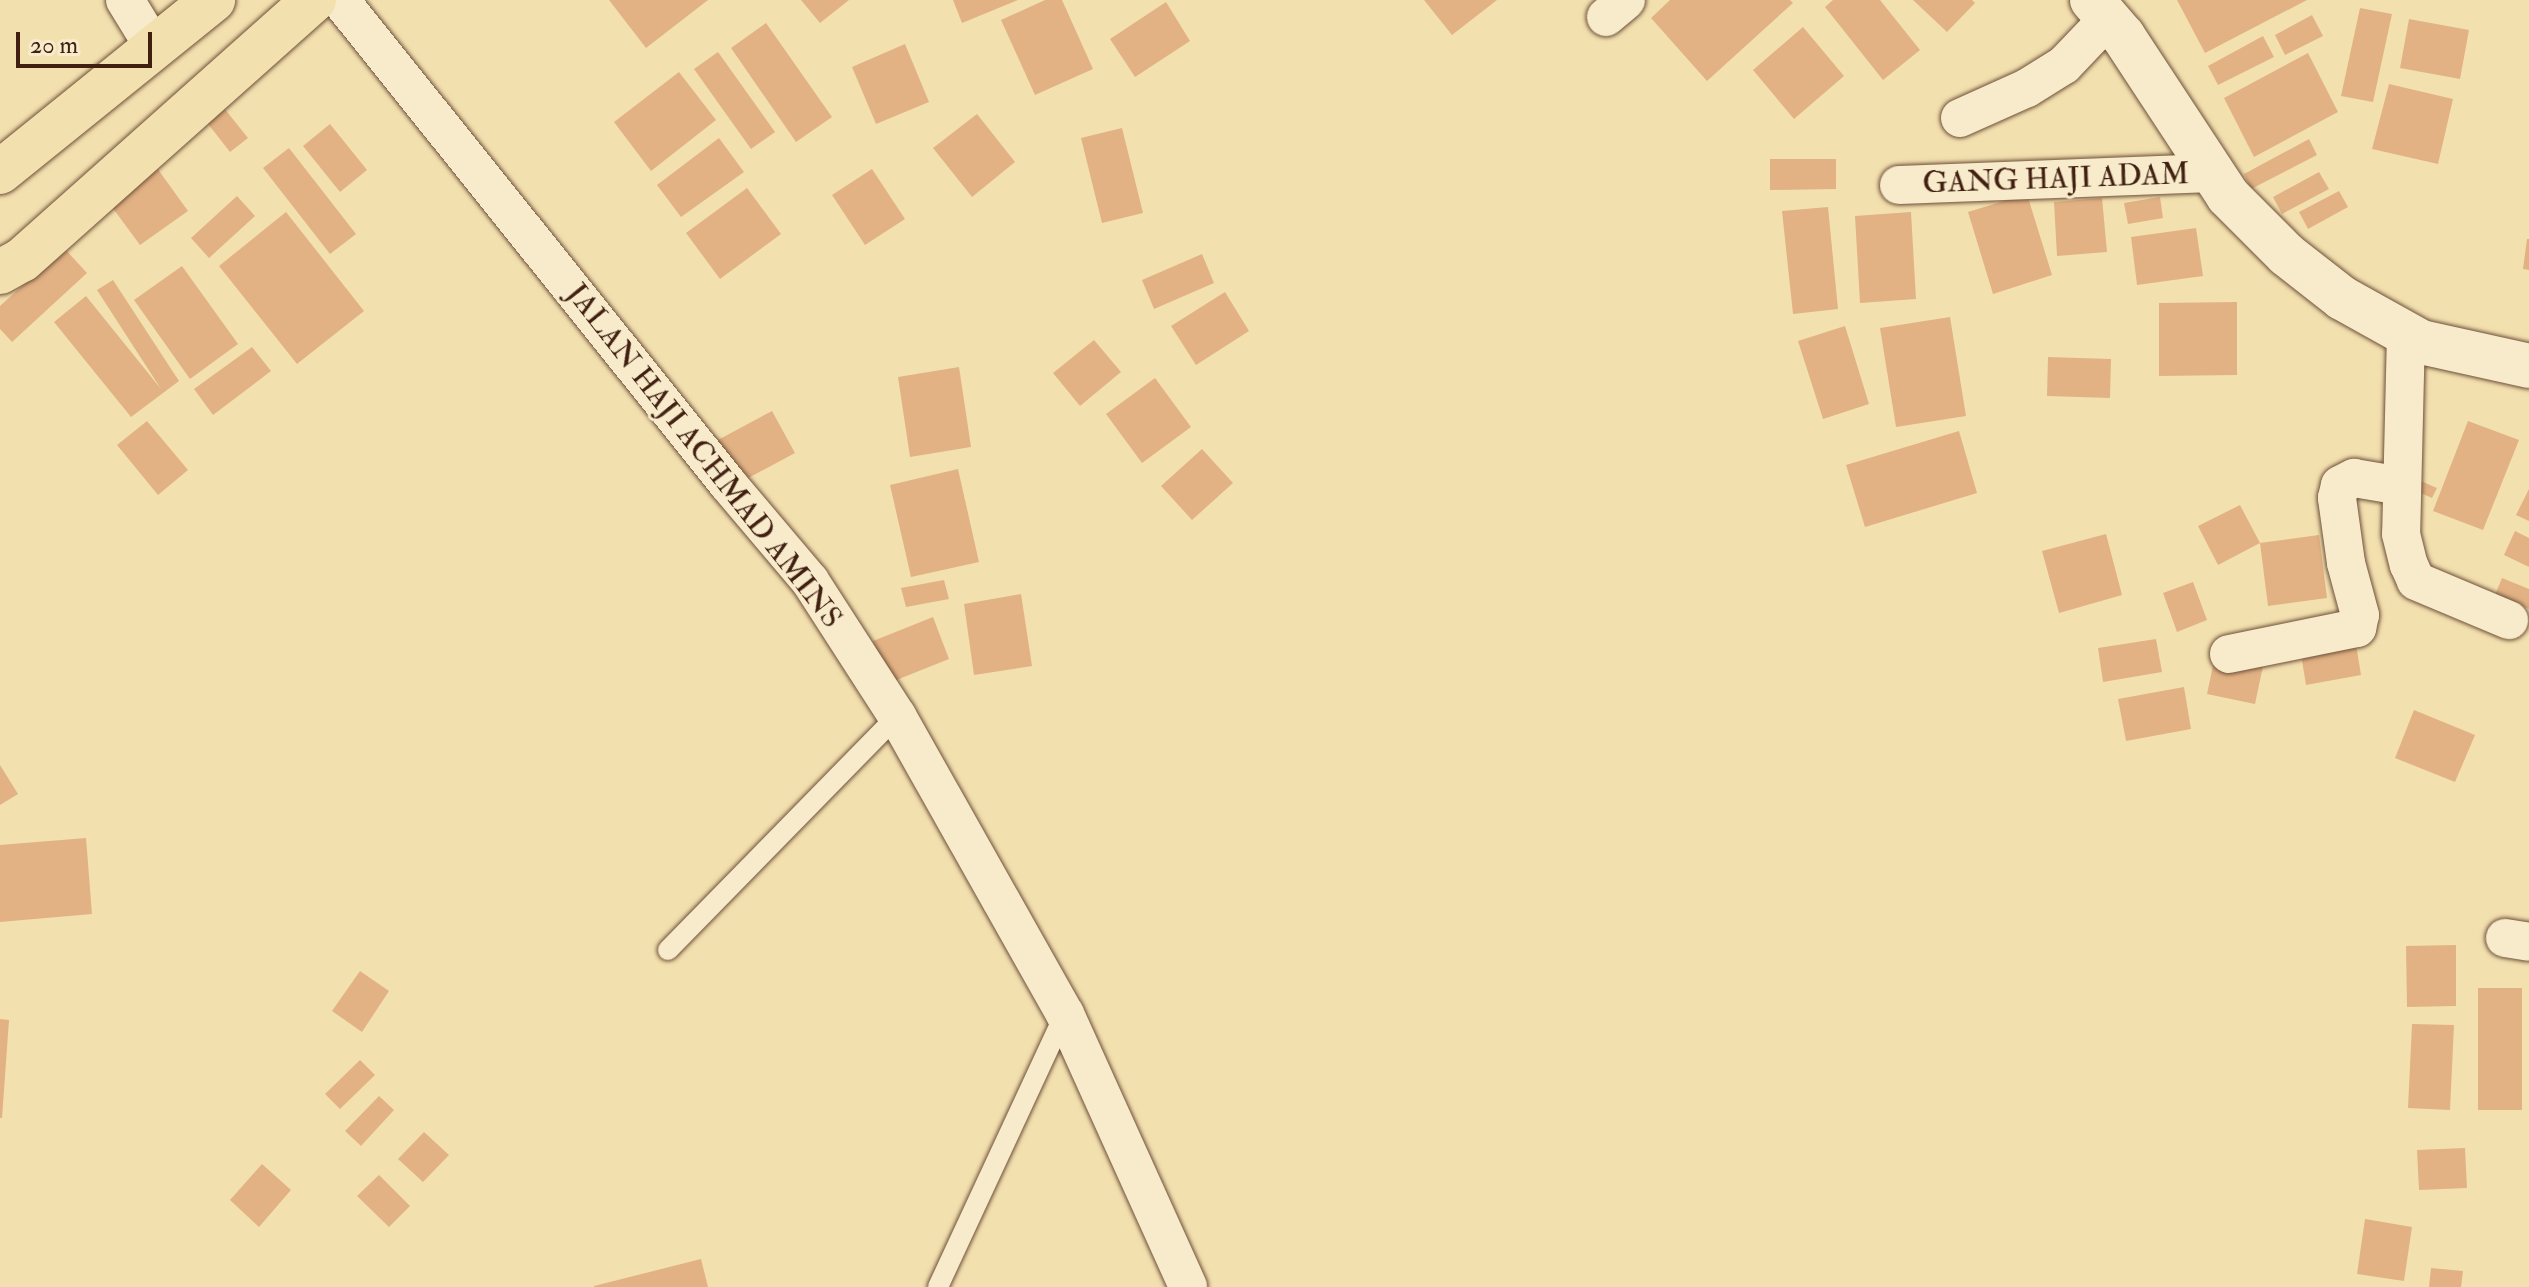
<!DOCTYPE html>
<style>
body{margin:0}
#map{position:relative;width:2529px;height:1287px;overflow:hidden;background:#f3e0af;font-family:"IM FELL Double Pica",serif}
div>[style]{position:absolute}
.building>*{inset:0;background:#e2b284}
.roads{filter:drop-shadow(0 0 2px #6e5039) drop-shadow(0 0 2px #6e5039)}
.service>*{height:20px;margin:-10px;padding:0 10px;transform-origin:10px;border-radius:10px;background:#f7ebcb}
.minor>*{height:38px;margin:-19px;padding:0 19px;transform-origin:19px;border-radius:19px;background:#f7ebcb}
.tertiary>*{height:44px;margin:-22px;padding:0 22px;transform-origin:22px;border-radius:22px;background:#f7ebcb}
.trunk>*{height:44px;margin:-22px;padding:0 22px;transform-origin:22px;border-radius:22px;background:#f3e0af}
span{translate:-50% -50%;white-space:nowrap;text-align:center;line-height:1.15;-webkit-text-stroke:6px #f7ebcb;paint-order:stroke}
.street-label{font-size:30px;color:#412012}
.scale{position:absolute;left:16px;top:32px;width:136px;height:36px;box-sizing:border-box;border:4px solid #412012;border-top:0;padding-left:10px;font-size:24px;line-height:28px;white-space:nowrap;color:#412012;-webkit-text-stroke:6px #f7ebcb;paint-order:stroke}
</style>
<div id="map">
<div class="building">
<i style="clip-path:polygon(609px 0,708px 0,646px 48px)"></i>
<i style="clip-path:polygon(801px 0,849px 0,820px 23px)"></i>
<i style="clip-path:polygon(953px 0,1018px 0,962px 23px)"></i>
<i style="clip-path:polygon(1045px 0,1062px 0,1093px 69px,1035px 95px,1001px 20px)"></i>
<i style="clip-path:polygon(1424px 0,1497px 0,1452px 35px)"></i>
<i style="clip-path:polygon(1670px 0,1790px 0,1793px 3px,1707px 81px,1651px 18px)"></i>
<i style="clip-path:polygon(1833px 0,1880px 0,1920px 50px,1883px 80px,1825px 7px)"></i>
<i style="clip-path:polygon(1913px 0,1972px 0,1975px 3px,1947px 32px)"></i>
<i style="clip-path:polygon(2177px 0,2307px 0,2205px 53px)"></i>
<i style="clip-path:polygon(1166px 2px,1190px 41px,1135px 77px,1110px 39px)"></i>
<i style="clip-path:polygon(2360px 8px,2392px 14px,2373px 102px,2341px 96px)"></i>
<i style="clip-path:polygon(2312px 15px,2323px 36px,2285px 55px,2275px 35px)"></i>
<i style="clip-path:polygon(2409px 19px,2469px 30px,2460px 79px,2400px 68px)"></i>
<i style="clip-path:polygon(766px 23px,832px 117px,796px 142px,731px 48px)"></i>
<i style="clip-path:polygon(1803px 27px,1844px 76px,1794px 119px,1753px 70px)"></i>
<i style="clip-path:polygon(2263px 36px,2274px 57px,2218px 85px,2208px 66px)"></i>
<i style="clip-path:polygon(905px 44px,929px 102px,876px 124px,852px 67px)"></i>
<i style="clip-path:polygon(718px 52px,775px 132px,751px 149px,694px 69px)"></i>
<i style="clip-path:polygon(2308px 53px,2338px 112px,2254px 157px,2224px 98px)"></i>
<i style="clip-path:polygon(679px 72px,716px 120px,651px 171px,614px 122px)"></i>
<i style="clip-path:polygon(2389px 84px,2453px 99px,2438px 164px,2372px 149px)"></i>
<i style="clip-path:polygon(216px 98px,248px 138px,230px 152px,198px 111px)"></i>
<i style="clip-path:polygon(977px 114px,1015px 162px,972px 197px,933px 148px)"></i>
<i style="clip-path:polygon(330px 124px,367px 170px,340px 192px,303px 146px)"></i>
<i style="clip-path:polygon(1122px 128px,1143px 213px,1102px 223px,1081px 138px)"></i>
<i style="clip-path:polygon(719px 138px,744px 172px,681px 217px,657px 185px)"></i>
<i style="clip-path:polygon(2309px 139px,2317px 155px,2251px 189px,2244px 174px)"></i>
<i style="clip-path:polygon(289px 148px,356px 234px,330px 254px,263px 168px)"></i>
<i style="clip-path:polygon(1770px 159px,1836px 159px,1836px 189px,1770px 190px)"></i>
<i style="clip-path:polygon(157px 168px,188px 211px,140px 245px,109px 203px)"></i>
<i style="clip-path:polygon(872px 169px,905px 219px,865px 245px,832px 195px)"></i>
<i style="clip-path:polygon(2319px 172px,2329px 189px,2282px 214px,2273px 197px)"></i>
<i style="clip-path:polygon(747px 188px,781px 234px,720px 279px,686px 233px)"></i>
<i style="clip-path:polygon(2339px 191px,2348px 207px,2308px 229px,2299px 212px)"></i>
<i style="clip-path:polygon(2027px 194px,2052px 275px,1993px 294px,1968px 212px)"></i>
<i style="clip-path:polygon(237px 196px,255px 216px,209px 258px,191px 238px)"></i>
<i style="clip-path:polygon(2160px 197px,2163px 218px,2128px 224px,2124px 203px)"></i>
<i style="clip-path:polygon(2102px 198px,2107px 252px,2057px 256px,2054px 202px)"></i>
<i style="clip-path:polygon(1828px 207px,1838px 309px,1793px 314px,1782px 211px)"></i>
<i style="clip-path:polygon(286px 212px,364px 311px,297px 364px,219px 266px)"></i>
<i style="clip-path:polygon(1911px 212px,1916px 299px,1860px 303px,1855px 216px)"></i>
<i style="clip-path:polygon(2196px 228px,2203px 276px,2137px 285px,2131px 237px)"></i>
<i style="clip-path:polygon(2527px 239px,2529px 239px,2529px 270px,2523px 269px)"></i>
<i style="clip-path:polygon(64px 248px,87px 273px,12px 342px,0 329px,0 306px)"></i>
<i style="clip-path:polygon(1202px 254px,1214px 283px,1154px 309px,1142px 280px)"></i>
<i style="clip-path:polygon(182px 266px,238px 344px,190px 379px,134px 300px)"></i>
<i style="clip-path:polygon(113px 280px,179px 381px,131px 417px,54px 322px,86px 296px,161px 389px,97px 290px)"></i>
<i style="clip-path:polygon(1225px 292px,1249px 331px,1196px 365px,1171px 326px)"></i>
<i style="clip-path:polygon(2237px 302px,2237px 375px,2159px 376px,2159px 303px)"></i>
<i style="clip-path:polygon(1950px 317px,1966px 416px,1896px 427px,1880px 328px)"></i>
<i style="clip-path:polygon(1845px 326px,1869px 404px,1823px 419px,1798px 341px)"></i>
<i style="clip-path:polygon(1094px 340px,1121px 372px,1080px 406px,1053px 373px)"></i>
<i style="clip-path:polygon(252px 347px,271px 371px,213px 415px,194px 389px)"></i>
<i style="clip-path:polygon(2048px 357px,2111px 359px,2110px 398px,2047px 396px)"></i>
<i style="clip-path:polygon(959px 367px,971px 447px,910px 457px,898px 377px)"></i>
<i style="clip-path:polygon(1155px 378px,1191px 427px,1142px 463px,1106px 414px)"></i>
<i style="clip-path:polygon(772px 411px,795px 453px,739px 483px,716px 441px)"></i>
<i style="clip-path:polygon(147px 421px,188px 470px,158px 495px,117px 445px)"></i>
<i style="clip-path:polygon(2468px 421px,2519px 440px,2483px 530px,2433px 511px)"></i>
<i style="clip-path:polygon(1959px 431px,1977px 493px,1865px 527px,1846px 465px)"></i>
<i style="clip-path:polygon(1202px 449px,1233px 483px,1192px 520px,1161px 486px)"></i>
<i style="clip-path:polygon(958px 469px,979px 562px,911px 577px,890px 485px)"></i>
<i style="clip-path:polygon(2409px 476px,2437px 488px,2432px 498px,2405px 486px)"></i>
<i style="clip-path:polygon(2529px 489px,2529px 521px,2516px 515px)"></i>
<i style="clip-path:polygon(2240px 505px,2260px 543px,2218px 565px,2198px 526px)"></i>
<i style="clip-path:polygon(2515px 531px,2529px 538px,2529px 567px,2504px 555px)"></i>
<i style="clip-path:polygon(2106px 534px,2122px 595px,2059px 613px,2042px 551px)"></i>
<i style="clip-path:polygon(2319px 535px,2327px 598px,2268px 606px,2260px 543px)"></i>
<i style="clip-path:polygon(2502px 578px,2529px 589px,2529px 609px,2495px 595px)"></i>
<i style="clip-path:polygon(944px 580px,949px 599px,906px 607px,901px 588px)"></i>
<i style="clip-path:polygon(2193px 582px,2207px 620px,2177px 632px,2163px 593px)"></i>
<i style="clip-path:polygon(1021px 594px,1032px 666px,974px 675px,964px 604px)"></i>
<i style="clip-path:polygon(933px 617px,949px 659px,889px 683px,873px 641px)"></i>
<i style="clip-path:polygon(2355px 638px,2361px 675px,2306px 685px,2300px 648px)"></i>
<i style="clip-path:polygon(2156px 639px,2162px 672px,2103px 682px,2098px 648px)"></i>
<i style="clip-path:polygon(2215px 656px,2263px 666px,2255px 704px,2207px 694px)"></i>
<i style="clip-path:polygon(2184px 687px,2191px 729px,2126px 741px,2118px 699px)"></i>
<i style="clip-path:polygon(2414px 710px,2475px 735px,2455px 782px,2395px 758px)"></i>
<i style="clip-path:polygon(0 765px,18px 794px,0 805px)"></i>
<i style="clip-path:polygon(86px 838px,92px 914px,0 922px,0 845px)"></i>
<i style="clip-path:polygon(2456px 945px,2456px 1006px,2407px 1007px,2406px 946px)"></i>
<i style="clip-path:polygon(360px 971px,389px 991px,362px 1032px,332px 1011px)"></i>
<i style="clip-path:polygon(2478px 988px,2522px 988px,2522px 1110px,2478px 1110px)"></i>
<i style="clip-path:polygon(0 1019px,9px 1020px,2px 1118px,0 1118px)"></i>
<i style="clip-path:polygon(2412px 1024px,2454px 1025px,2450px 1110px,2408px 1108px)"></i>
<i style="clip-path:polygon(360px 1060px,375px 1075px,340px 1109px,325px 1094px)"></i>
<i style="clip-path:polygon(379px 1096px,394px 1110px,361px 1146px,345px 1131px)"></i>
<i style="clip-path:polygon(424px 1132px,449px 1155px,423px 1182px,398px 1159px)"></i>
<i style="clip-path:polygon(2465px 1148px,2467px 1188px,2419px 1190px,2417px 1150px)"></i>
<i style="clip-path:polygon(262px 1164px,291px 1190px,259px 1227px,230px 1200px)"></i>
<i style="clip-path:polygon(379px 1175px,410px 1206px,389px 1227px,357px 1196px)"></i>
<i style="clip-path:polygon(2365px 1219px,2412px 1227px,2404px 1281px,2357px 1274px)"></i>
<i style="clip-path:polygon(701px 1259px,708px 1287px,594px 1287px,594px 1286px)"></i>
<i style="clip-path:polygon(2431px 1268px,2463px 1271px,2461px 1287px,2429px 1287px)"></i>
</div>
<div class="roads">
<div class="service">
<i style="left:668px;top:950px;width:327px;rotate:-45.6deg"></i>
<i style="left:938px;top:1287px;width:301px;rotate:-65.1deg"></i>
</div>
<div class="minor">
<i style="left:125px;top:0;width:57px;rotate:58.5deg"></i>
<i style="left:340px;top:0;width:620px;rotate:51.28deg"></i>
<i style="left:728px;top:484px;width:127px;rotate:49.8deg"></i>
<i style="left:810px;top:581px;width:161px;rotate:57.2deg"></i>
<i style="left:897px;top:716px;width:342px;rotate:60.6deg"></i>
<i style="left:1065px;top:1014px;width:299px;rotate:65.7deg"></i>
<i style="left:1606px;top:17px;width:26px;rotate:-40deg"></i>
<i style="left:1960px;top:118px;width:73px;rotate:-24.1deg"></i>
<i style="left:2027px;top:88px;width:44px;rotate:-31.9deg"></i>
<i style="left:2064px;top:65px;width:64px;rotate:-46.3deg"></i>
<i style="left:1899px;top:185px;width:313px;rotate:-2.2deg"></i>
<i style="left:2406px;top:334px;width:200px;rotate:91.4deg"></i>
<i style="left:2401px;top:534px;width:32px;rotate:76deg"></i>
<i style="left:2409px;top:565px;width:17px;rotate:66deg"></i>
<i style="left:2416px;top:581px;width:101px;rotate:22.8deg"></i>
<i style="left:2229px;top:654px;width:131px;rotate:-11.5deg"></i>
<i style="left:2357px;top:628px;width:13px;rotate:-77deg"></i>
<i style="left:2360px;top:615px;width:54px;rotate:-105.1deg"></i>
<i style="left:2346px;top:563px;width:66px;rotate:-97.9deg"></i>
<i style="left:2337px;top:498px;width:13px;rotate:-77deg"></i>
<i style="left:2340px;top:485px;width:16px;rotate:-27deg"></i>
<i style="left:2354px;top:478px;width:48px;rotate:9.7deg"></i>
<i style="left:2505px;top:938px;width:24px;rotate:9deg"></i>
</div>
<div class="tertiary">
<i style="left:2092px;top:0;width:48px;rotate:49.3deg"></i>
<i style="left:2123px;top:36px;width:191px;rotate:56.7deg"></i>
<i style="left:2228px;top:196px;width:83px;rotate:45deg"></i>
<i style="left:2287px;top:255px;width:70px;rotate:38deg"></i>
<i style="left:2342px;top:298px;width:90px;rotate:29.1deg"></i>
<i style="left:2421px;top:342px;width:111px;rotate:12.5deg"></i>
</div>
<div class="trunk">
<i style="left:0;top:172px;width:274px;rotate:-38.9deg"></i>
<i style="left:0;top:272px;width:25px;rotate:-29deg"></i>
<i style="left:22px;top:260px;width:391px;rotate:-41.7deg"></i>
</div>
</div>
<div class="street-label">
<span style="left:2056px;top:179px;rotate:-2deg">GANG HAJI ADAM</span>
<span style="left:704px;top:456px;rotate:52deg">JALAN HAJI ACHMAD AMINS</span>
</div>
<div class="scale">20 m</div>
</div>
